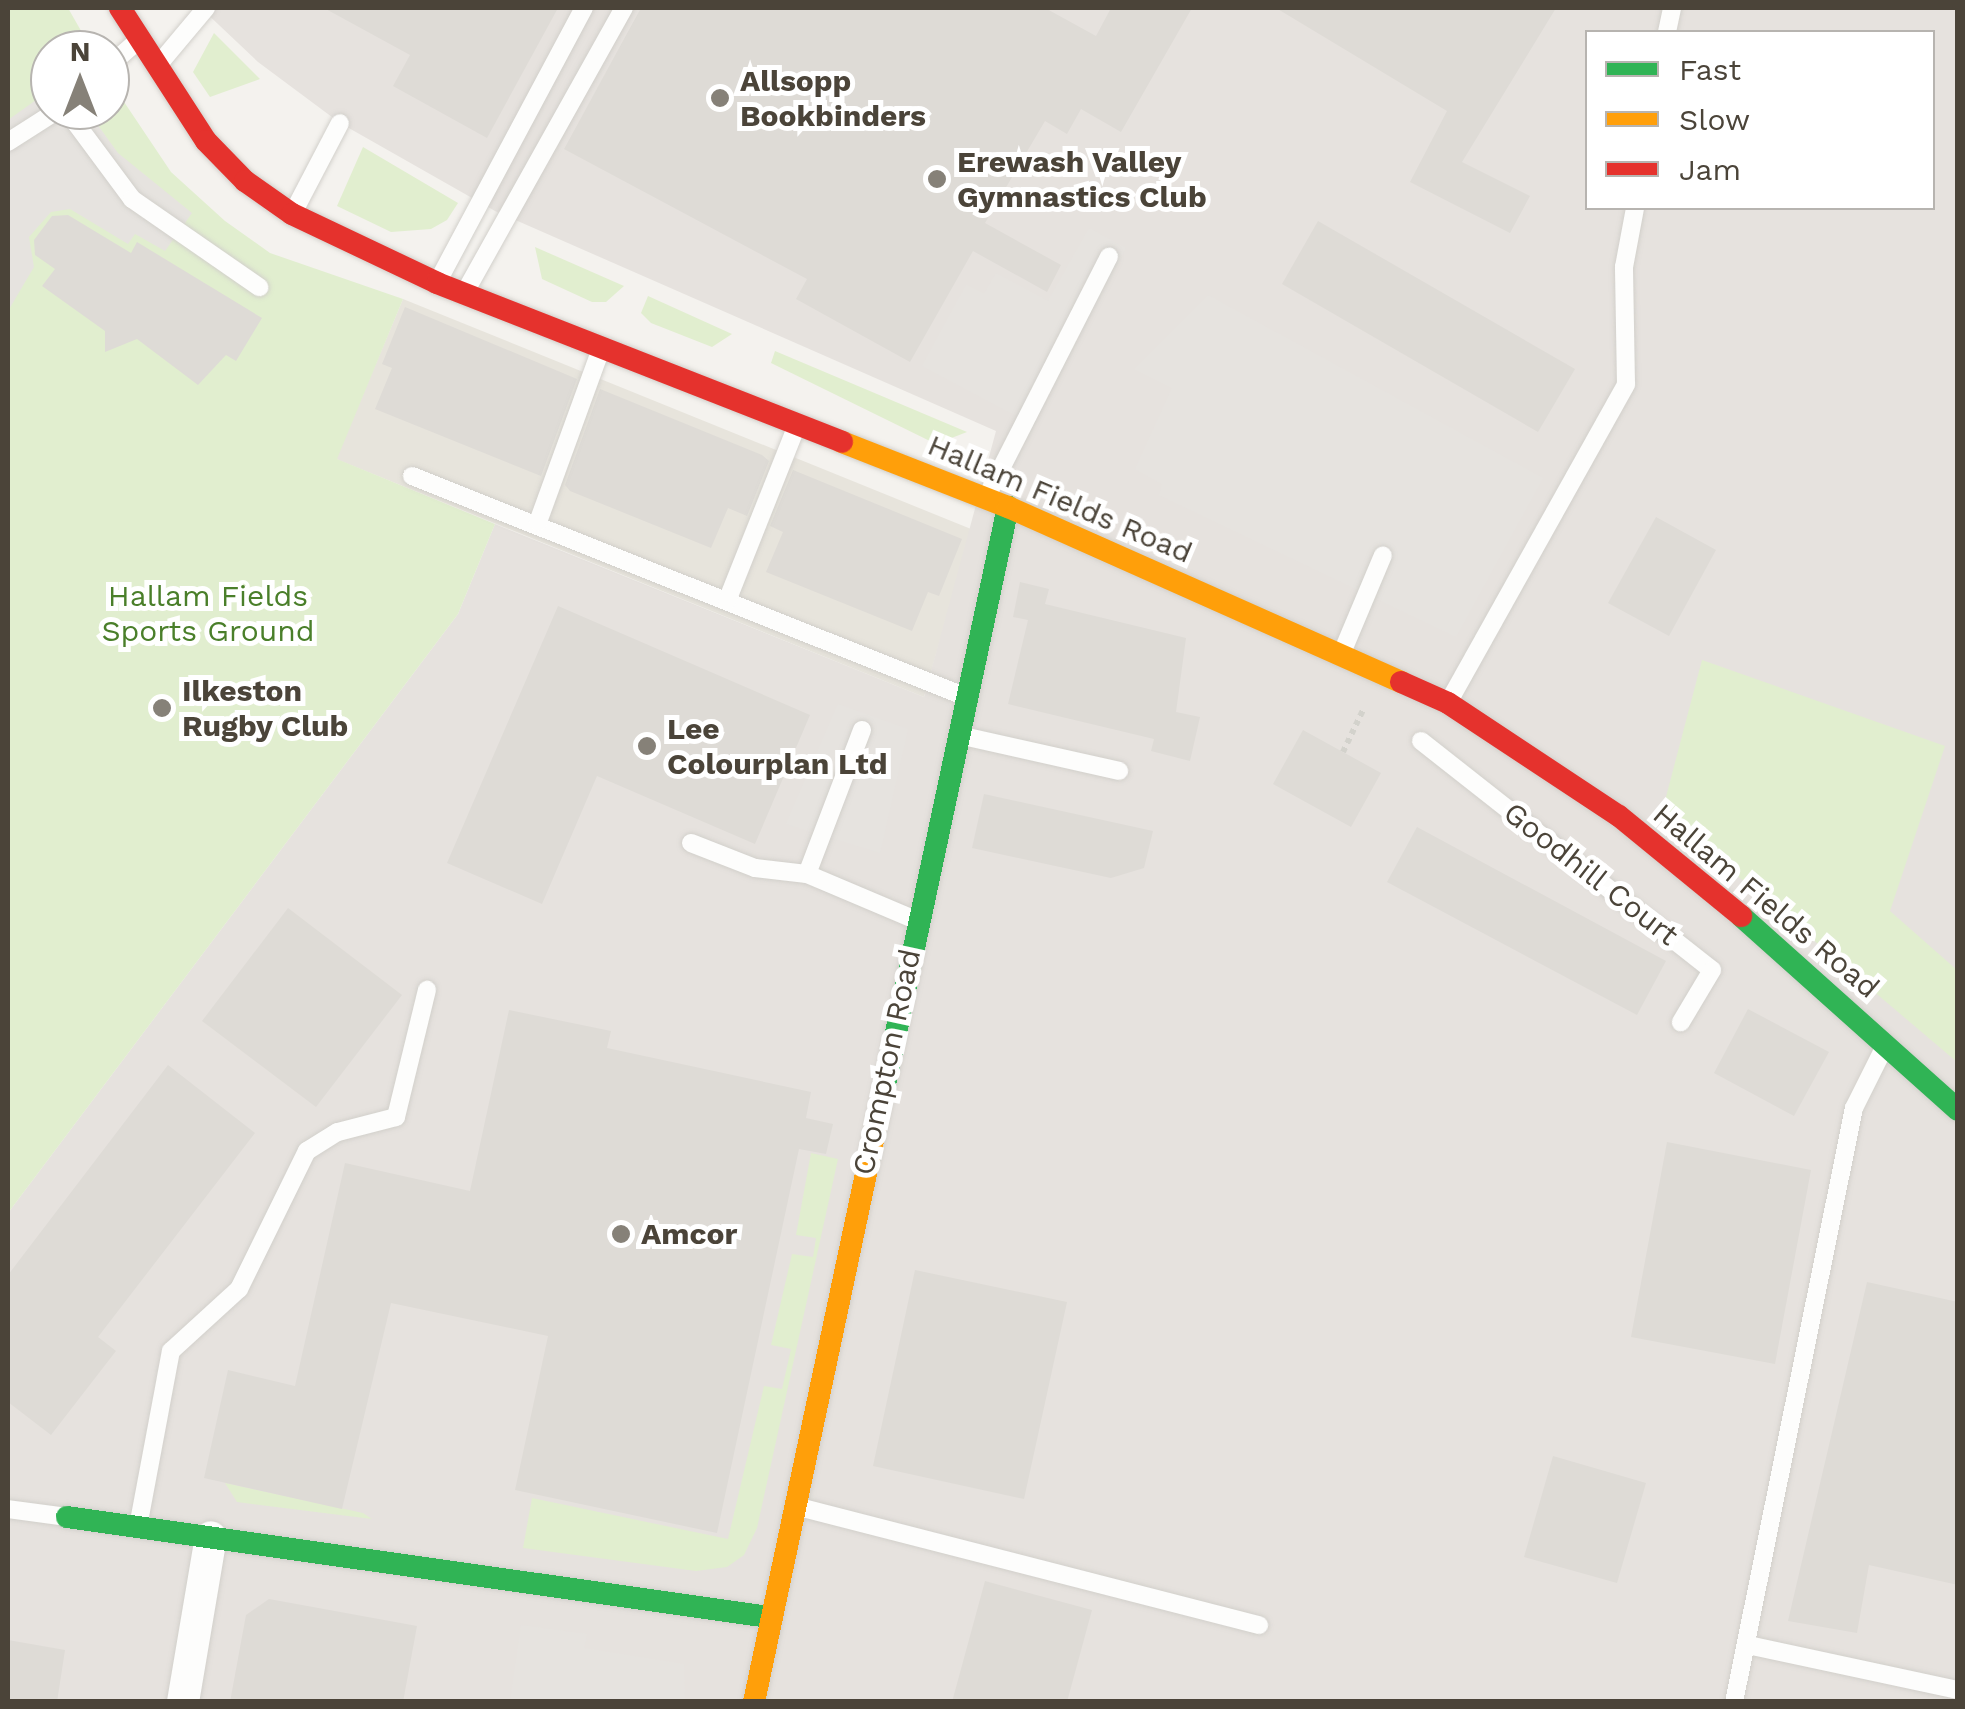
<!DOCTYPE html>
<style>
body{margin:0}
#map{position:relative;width:1965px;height:1709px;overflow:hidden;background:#f4f2ee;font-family:"Work Sans",sans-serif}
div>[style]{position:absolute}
.residential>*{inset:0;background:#e7e4dc}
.industrial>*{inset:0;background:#e6e2de}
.green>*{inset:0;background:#e1eecf}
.parking>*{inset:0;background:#e6e3df}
.building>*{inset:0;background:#dedbd6}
.path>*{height:6px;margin-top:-3px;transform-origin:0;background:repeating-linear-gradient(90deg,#d3d2cc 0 5px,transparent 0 10px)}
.roads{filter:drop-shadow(0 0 2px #d2d0cb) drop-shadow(0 0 2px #d2d0cb)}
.lane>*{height:18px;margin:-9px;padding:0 9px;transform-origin:9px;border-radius:9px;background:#fdfdfc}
.street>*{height:32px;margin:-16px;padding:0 16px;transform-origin:16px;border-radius:16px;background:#fdfdfc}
.fast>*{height:22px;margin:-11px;padding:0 11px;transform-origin:11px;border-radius:11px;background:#30b455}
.slow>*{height:22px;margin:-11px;padding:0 11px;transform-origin:11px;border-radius:11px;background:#ff9f0a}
.jam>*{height:22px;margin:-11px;padding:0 11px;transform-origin:11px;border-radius:11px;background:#e5322d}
.dots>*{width:28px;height:28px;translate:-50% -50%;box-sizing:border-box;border:5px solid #fff;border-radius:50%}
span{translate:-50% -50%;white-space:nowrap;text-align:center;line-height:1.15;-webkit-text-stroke:10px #fff;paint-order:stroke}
.poi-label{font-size:30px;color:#4b4439;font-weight:700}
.left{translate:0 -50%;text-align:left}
.street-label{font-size:30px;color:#4b4439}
.park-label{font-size:30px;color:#4a7f2a}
.frame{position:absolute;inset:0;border:10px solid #4b4439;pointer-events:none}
.legend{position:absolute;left:1585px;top:30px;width:350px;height:180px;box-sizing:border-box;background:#fff;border:2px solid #b7b4b0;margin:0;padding:12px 18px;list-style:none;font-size:30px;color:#4b4439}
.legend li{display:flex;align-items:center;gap:20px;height:50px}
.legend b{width:50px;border:2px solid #b7b4b0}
.north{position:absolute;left:30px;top:30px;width:100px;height:100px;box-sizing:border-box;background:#fff;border:2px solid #b7b4b0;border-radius:50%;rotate:0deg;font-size:28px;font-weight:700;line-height:40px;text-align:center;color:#4b4439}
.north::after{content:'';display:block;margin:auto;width:35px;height:45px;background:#868178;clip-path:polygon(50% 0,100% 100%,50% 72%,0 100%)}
</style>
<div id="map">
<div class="residential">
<i style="clip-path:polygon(403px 299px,971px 529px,924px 697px,336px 459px)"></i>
</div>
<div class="industrial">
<i style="clip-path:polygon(evenodd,201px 8px,1957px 8px,1957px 1701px,8px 1701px,8px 1213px,458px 614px,495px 524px,924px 697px,996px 431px,495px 211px,340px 123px,258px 62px,201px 8px,1588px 32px,1932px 32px,1932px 208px,1588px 208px,1588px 32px)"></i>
</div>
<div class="green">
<i style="clip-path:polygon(8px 8px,68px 8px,92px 50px,50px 50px,50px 110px,110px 110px,110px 81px,171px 172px,225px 221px,270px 253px,403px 299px,337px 459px,495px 524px,458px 614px,8px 1213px)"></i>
<i style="clip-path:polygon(214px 33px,260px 79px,210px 97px,193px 72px)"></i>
<i style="clip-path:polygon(363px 147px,458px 203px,447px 220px,431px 229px,391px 232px,337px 206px)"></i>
<i style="clip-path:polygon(535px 247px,624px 286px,606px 302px,592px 302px,542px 279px)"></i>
<i style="clip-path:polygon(648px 296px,732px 334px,712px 347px,651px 323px,641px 313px)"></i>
<i style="clip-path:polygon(775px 351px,967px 432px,936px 444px,771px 363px)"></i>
<i style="clip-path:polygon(1702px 660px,1945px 746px,1890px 911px,1957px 970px,1957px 1062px,1662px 812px)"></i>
<i style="clip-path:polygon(811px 1153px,838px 1159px,757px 1528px,744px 1555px,727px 1567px,696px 1571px,523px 1548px,532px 1498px,728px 1539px,764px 1386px,782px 1389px,791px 1349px,771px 1345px,792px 1254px,813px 1257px,816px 1238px,796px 1235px)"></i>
<i style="clip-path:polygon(225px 1483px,363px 1513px,372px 1519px,237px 1502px)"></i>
</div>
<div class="parking">
<i style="clip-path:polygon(50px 90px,50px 110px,87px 110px,118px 153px,192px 213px,165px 251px,135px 234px,128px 244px,70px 209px,51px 212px,29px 237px,34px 267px,8px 311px,8px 120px)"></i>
<i style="clip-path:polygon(1089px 228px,1126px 248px,1033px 425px,922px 366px,966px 285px,984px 294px,996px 273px,1048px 301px)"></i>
<i style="clip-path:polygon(1208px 295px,1543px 478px,1456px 637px,1159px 495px,1162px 484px,1135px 469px,1172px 388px,1134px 369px)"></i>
<i style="clip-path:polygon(838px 704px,908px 729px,880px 853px,786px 824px)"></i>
<i style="clip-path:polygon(521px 1625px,587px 1634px,584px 1648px,684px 1664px,685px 1701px,510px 1701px)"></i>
</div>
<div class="building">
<i style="clip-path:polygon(324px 8px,558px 8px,487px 138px,393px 86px,410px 55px)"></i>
<i style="clip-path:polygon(641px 8px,1045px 8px,1096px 36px,1111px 8px,1192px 8px,1121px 132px,1081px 109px,1067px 134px,1045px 121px,985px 223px,1061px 265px,1047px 292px,973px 251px,910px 362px,796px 299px,807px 279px,564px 149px)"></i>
<i style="clip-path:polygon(1276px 8px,1556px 8px,1462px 162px,1530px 196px,1510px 233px,1410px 182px,1447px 111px)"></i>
<i style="clip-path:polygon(68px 215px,131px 253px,137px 242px,262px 318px,236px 361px,226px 355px,198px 385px,137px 339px,105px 352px,105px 331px,42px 286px,55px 269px,35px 255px,34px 240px,52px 216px)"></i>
<i style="clip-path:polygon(1318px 221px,1575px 369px,1538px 432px,1282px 284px)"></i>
<i style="clip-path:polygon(405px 307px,577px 379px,541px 476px,375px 409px,392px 368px,382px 364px)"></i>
<i style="clip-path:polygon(600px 389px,762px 455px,769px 461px,747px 516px,728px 508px,711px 548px,570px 491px,565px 485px)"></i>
<i style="clip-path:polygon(793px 470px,962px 539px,939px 596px,928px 592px,912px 631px,766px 572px,783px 532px,770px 526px)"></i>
<i style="clip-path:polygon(1656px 517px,1716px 550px,1669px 636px,1608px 603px)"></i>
<i style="clip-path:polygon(1020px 582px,1049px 589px,1045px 604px,1186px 638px,1176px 712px,1200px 717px,1190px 761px,1151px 751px,1154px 739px,1008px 704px,1028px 620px,1013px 617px)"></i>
<i style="clip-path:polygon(558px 606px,810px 715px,755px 844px,597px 776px,542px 904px,447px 863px)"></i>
<i style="clip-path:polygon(1303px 730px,1381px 773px,1351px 827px,1273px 784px)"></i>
<i style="clip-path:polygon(984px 794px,1153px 831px,1144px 868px,1111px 878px,972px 848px)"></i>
<i style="clip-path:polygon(1417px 827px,1666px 961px,1637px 1015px,1387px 882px)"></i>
<i style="clip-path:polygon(288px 908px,402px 995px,316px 1107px,202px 1021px)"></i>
<i style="clip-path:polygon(1748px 1009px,1829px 1052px,1794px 1116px,1714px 1073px)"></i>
<i style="clip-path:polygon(509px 1010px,611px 1031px,607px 1048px,811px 1092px,806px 1118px,833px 1124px,826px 1154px,799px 1149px,717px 1533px,515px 1490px,548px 1336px,391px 1303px,342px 1509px,204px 1478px,228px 1370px,295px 1386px,345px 1163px,470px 1191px)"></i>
<i style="clip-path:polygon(168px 1065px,255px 1133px,98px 1337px,116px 1351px,51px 1435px,8px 1402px,8px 1275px)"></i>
<i style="clip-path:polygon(1667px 1142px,1811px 1170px,1775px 1364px,1631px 1337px)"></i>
<i style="clip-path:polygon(915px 1270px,1067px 1302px,1024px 1499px,873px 1466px)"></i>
<i style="clip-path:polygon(1867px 1282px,1958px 1302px,1958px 1585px,1869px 1565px,1857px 1633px,1788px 1621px)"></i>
<i style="clip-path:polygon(1553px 1456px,1646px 1483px,1617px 1583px,1524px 1557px)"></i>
<i style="clip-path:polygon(985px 1581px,1092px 1610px,1067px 1702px,952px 1702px)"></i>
<i style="clip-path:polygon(269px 1599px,417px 1626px,403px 1702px,230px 1702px,246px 1615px)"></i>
<i style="clip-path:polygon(8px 1640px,65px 1650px,57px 1702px,8px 1702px)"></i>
</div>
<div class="path">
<i style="left:1343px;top:752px;width:49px;rotate:-64.5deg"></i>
</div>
<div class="roads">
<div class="lane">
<i style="left:1667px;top:32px;width:25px;rotate:-78deg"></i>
<i style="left:159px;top:64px;width:73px;rotate:-50deg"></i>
<i style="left:110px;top:65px;width:38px;rotate:-41deg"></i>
<i style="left:66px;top:110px;width:111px;rotate:53.4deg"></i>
<i style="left:132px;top:199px;width:155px;rotate:34.7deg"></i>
<i style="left:8px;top:142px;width:59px;rotate:-32.6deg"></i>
<i style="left:294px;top:211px;width:99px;rotate:-62.4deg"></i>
<i style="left:437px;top:283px;width:312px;rotate:-61.9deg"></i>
<i style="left:464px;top:294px;width:328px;rotate:-60.8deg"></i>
<i style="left:412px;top:476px;width:594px;rotate:21.73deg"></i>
<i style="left:986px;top:498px;width:271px;rotate:-63deg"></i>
<i style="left:538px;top:522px;width:184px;rotate:-70deg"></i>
<i style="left:727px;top:601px;width:189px;rotate:-68.3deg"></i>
<i style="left:1341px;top:655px;width:108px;rotate:-67.2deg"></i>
<i style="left:1448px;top:703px;width:365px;rotate:-60.8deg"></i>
<i style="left:1626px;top:384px;width:117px;rotate:-91deg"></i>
<i style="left:1624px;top:267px;width:60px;rotate:-79.4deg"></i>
<i style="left:862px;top:730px;width:154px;rotate:110.9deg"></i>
<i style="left:807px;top:874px;width:118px;rotate:22.9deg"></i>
<i style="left:963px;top:736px;width:160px;rotate:12.6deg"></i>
<i style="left:1421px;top:741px;width:370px;rotate:38.2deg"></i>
<i style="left:1712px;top:970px;width:61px;rotate:120.8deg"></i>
<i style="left:691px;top:843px;width:69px;rotate:21.3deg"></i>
<i style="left:755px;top:868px;width:52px;rotate:6.6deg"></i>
<i style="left:799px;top:1507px;width:475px;rotate:14.4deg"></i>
<i style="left:8px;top:1509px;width:60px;rotate:7.7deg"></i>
<i style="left:138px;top:1527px;width:179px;rotate:-79.4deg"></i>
<i style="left:171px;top:1351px;width:92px;rotate:-42.4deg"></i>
<i style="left:239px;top:1289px;width:154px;rotate:-63.8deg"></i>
<i style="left:307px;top:1151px;width:36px;rotate:-32deg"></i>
<i style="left:338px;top:1132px;width:60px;rotate:-14.5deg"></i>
<i style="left:396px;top:1117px;width:131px;rotate:-76.3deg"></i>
<i style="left:1748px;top:1645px;width:215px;rotate:12.1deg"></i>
<i style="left:1734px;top:1702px;width:606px;rotate:-78.58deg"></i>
<i style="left:1854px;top:1108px;width:67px;rotate:-63.4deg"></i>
</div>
<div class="street">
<i style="left:183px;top:1702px;width:167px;rotate:-80.4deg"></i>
</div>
<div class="fast">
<i style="left:1741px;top:916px;width:291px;rotate:41.8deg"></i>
<i style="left:878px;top:1117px;width:624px;rotate:-77.97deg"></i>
<i style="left:67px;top:1517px;width:709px;rotate:8.11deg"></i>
</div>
<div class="slow">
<i style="left:842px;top:442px;width:178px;rotate:21.4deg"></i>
<i style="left:1008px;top:507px;width:430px;rotate:24deg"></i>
<i style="left:754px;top:1702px;width:598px;rotate:-78.03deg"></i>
</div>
<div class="jam">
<i style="left:120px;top:8px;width:158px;rotate:57.1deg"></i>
<i style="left:206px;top:141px;width:56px;rotate:45.7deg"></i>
<i style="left:245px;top:181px;width:57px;rotate:35.1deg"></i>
<i style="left:292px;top:214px;width:161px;rotate:25.4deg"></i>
<i style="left:437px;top:283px;width:435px;rotate:21.4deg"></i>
<i style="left:1401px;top:682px;width:51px;rotate:24.1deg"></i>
<i style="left:1448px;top:703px;width:205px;rotate:33.5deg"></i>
<i style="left:1619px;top:816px;width:158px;rotate:39.3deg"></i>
</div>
</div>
<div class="dots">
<i style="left:720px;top:98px;background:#868178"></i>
<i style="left:937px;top:179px;background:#868178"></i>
<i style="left:162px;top:708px;background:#868178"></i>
<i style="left:647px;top:746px;background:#868178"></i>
<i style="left:621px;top:1234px;background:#868178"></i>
</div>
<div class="poi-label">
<span class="left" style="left:740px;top:98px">Allsopp<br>Bookbinders</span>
<span class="left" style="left:957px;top:179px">Erewash Valley<br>Gymnastics Club</span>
<span class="left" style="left:182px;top:708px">Ilkeston<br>Rugby Club</span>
<span class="left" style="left:667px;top:746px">Lee<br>Colourplan Ltd</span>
<span class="left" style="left:641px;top:1234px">Amcor</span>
</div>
<div class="street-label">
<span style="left:1060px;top:499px;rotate:23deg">Hallam Fields Road</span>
<span style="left:1591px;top:874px;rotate:38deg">Goodhill Court</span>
<span style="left:1766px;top:901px;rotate:40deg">Hallam Fields Road</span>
<span style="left:887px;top:1062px;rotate:-78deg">Crompton Road</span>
</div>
<div class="park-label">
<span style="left:208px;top:613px">Hallam Fields<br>Sports Ground</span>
</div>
<div class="frame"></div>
<ul class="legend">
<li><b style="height:12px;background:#30b455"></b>Fast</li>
<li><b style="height:12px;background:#ff9f0a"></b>Slow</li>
<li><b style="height:12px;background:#e5322d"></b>Jam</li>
</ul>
<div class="north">N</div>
</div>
